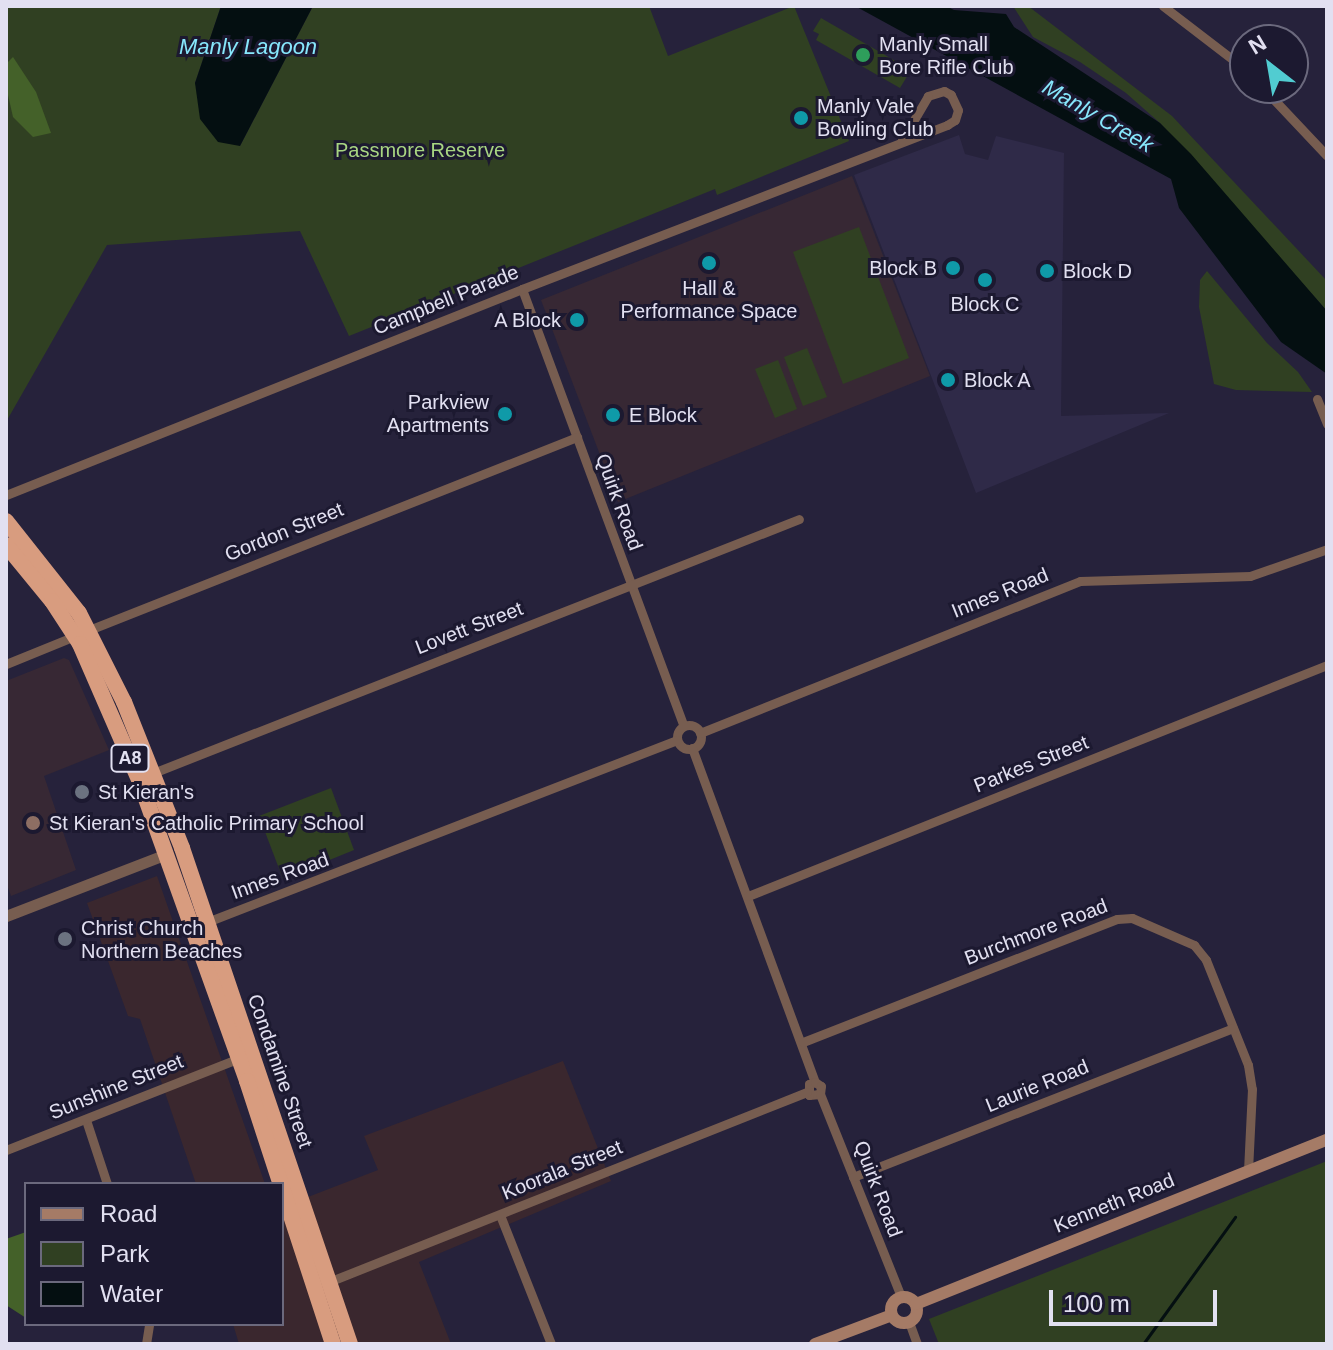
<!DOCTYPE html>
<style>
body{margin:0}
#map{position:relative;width:1333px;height:1350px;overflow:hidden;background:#26223b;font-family:Arial,sans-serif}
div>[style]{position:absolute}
.commercial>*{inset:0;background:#3a272e}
.built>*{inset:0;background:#2f2a48}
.education>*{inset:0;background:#372834}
.green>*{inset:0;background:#304022}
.forest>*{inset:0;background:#446129}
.water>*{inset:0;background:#040f11}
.stream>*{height:3px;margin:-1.5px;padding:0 1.5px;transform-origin:1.5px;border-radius:1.5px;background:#040f11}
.minor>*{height:9px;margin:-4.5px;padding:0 4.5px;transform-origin:4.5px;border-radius:4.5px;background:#775d50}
.minor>.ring{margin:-4.5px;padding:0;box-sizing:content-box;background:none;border:9px solid #775d50;border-radius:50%}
.tertiary>*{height:11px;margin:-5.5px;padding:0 5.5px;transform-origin:5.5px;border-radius:5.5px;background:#775d50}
.secondary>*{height:12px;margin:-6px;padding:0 6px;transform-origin:6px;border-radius:6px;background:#a57b66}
.secondary>.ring{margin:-6px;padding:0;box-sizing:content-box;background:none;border:12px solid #a57b66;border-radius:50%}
.trunk>*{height:16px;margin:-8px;padding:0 8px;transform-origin:8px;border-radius:8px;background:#d89c7f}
.dots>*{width:22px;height:22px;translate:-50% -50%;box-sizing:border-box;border:4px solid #1c1930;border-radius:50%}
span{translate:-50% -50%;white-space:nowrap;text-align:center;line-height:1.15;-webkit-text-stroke:6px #1c1930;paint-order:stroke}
.shield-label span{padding:2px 6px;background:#1c1930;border:2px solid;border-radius:6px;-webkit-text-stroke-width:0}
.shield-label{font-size:18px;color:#e2e0f1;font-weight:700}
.poi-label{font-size:20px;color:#e2e0f1}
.left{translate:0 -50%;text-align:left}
.right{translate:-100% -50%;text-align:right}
.park-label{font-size:20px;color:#a8d582}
.street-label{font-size:20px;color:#e2e0f1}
.water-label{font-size:22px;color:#87e7fc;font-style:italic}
.frame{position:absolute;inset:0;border:8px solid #e2e0f1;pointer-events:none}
.legend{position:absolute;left:24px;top:1182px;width:260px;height:144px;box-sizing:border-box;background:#1c1930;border:2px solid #6b697d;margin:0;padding:10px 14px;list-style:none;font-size:24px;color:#e2e0f1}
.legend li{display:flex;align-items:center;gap:16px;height:40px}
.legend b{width:40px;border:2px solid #6b697d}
.north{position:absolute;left:1229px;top:24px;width:80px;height:80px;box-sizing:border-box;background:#1c1930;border:2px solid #6b697d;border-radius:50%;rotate:329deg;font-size:22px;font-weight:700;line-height:32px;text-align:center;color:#e2e0f1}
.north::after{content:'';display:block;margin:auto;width:28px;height:36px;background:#51ccd1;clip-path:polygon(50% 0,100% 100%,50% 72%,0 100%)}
.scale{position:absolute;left:1049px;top:1290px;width:168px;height:36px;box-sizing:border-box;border:4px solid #e2e0f1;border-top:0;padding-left:10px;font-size:24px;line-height:28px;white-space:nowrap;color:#e2e0f1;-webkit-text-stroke:6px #1c1930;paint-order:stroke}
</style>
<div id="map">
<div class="commercial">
<i style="clip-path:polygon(157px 876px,230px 1084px,265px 1184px,196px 1184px,140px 1019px,128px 1016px,87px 903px)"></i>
<i style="clip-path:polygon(563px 1061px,611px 1181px,419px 1262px,451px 1344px,239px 1344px,233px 1324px,282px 1324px,282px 1207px,378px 1170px,364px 1136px)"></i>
</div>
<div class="built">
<i style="clip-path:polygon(959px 135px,965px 154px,988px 160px,996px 136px,1064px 153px,1061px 416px,1169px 413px,976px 493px,854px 175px)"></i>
</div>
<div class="education">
<i style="clip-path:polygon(852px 176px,930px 376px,618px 502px,541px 300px)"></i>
<i style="clip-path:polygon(64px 658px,69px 660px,109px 750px,44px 776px,76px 870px,11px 896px,6px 882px,6px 681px)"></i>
</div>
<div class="green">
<i style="clip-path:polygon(6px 6px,221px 6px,195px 83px,240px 146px,313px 6px,649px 6px,668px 56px,794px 6px,849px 141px,717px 195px,715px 189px,349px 336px,300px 231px,107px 245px,6px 422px)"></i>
<i style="clip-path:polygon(1013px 6px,1028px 6px,1172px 116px,1327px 281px,1327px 311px,1160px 123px,1126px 93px,1080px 62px,1033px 37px)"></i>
<i style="clip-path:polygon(821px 18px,911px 70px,900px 88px,816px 40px,819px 34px,813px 31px)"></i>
<i style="clip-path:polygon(859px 227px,909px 358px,843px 384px,793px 252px)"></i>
<i style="clip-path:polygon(1207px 271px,1267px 343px,1298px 372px,1312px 392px,1236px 390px,1214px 384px,1199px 307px,1200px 280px)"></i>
<i style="clip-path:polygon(807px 348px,827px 397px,803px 406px,784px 357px)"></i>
<i style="clip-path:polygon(778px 360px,797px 409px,775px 418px,755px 369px)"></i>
<i style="clip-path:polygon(331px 788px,354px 850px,283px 879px,259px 816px)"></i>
<i style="clip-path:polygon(1327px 1161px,1327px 1344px,939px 1344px,929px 1319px)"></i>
</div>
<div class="forest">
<i style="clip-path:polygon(13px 57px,36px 92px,51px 133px,33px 137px,13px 117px,6px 86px,6px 64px)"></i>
<i style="clip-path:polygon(26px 1232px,26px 1318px,6px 1305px,6px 1239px)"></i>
</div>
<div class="water">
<i style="clip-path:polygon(221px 6px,313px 6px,240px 146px,218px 142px,200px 119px,195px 83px)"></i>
<i style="clip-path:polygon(855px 6px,946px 6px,954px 10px,1006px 14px,1014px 27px,1160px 123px,1191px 154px,1327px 311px,1327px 374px,1281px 342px,1179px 208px,1171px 179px)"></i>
</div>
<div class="stream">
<i style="left:1143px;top:1344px;width:157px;rotate:-54.1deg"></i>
</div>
<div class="minor">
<i style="left:1163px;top:6px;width:103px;rotate:37.5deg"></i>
<i style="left:1263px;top:88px;width:93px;rotate:46.7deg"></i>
<i style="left:522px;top:289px;width:466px;rotate:69.7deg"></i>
<i style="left:1317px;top:399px;width:27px;rotate:68deg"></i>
<i style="left:6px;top:495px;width:556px;rotate:-21.76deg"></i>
<i style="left:522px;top:289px;width:456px;rotate:-21.1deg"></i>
<i style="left:947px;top:125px;width:9px;rotate:-32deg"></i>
<i style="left:955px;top:120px;width:10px;rotate:-73deg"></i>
<i style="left:958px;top:110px;width:17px;rotate:-115deg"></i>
<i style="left:951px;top:95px;width:8px;rotate:-150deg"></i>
<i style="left:944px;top:91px;width:17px;rotate:163deg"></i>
<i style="left:928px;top:96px;width:53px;rotate:120.4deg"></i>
<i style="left:89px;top:630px;width:525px;rotate:-21.58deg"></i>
<i style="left:6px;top:664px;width:74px;rotate:-22.1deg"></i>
<i class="ring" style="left:677px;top:725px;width:15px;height:15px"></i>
<i style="left:700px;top:733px;width:409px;rotate:-21.8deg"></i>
<i style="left:1080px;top:581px;width:170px;rotate:-1.7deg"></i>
<i style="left:1250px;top:576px;width:82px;rotate:-19.3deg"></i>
<i style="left:692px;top:748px;width:356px;rotate:69.8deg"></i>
<i style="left:153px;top:773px;width:694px;rotate:-21.46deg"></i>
<i style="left:748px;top:896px;width:623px;rotate:-21.75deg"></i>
<i style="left:207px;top:922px;width:504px;rotate:-21.17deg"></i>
<i style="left:803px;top:1042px;width:337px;rotate:-21.4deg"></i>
<i style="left:1117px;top:919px;width:15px;rotate:-4deg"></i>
<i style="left:1132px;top:918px;width:68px;rotate:23.5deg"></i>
<i style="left:1194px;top:945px;width:19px;rotate:51deg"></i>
<i style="left:1206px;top:960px;width:113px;rotate:68.2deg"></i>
<i style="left:1248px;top:1065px;width:24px;rotate:81deg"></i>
<i style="left:1252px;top:1089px;width:82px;rotate:92.8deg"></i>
<i style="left:820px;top:1094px;width:11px;rotate:175deg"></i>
<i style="left:809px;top:1095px;width:11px;rotate:-90deg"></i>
<i style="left:809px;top:1084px;width:6px;rotate:-18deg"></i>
<i style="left:815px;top:1082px;width:7px;rotate:34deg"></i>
<i style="left:821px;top:1086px;width:8px;rotate:97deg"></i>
<i style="left:820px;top:1094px;width:219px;rotate:68.2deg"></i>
<i style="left:86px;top:1120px;width:67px;rotate:71.8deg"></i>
<i style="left:6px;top:1150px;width:251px;rotate:-21.5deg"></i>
<i style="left:853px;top:1177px;width:408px;rotate:-21.4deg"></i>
<i style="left:500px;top:1215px;width:139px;rotate:68.4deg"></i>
<i style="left:331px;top:1281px;width:512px;rotate:-21.66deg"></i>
<i style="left:909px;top:1322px;width:23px;rotate:70deg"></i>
<i style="left:146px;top:1344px;width:20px;rotate:-81deg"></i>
</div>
<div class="tertiary">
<i style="left:6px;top:916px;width:173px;rotate:-21.1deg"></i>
</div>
<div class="secondary">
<i class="ring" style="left:891px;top:1297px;width:14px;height:14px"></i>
<i style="left:916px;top:1304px;width:443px;rotate:-21.8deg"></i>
<i style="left:815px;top:1344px;width:82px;rotate:-20.6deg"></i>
</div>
<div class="trunk">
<i style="left:6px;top:521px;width:117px;rotate:51.6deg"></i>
<i style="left:79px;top:613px;width:100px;rotate:63.2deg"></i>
<i style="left:124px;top:702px;width:157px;rotate:68.3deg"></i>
<i style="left:182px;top:848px;width:524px;rotate:71.29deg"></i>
<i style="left:6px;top:545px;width:72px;rotate:50.6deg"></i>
<i style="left:52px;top:601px;width:51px;rotate:56.9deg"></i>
<i style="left:80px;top:644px;width:150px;rotate:66.5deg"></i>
<i style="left:140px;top:782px;width:318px;rotate:70.3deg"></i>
<i style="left:247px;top:1081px;width:277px;rotate:71.9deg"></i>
</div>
<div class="dots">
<i style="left:863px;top:55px;background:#2e9e5b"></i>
<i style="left:801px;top:118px;background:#0f9aa8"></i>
<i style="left:709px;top:263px;background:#0f9aa8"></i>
<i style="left:953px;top:268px;background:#0f9aa8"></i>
<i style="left:1047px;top:271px;background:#0f9aa8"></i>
<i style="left:985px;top:280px;background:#0f9aa8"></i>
<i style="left:577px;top:320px;background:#0f9aa8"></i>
<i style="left:948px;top:380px;background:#0f9aa8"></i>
<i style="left:505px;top:414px;background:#0f9aa8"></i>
<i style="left:613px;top:415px;background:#0f9aa8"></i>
<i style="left:82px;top:792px;background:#6b7280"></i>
<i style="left:33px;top:823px;background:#8d6e63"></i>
<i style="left:65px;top:939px;background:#6b7280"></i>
</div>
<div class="shield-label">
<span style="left:130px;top:758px">A8</span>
</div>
<div class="poi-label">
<span class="left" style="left:879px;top:56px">Manly Small<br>Bore Rifle Club</span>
<span class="left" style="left:817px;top:118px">Manly Vale<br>Bowling Club</span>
<span class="right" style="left:937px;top:268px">Block B</span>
<span class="left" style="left:1063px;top:271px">Block D</span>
<span style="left:709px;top:300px">Hall &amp;<br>Performance Space</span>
<span style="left:985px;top:304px">Block C</span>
<span class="right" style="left:561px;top:320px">A Block</span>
<span class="left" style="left:964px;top:380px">Block A</span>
<span class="right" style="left:489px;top:414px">Parkview<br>Apartments</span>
<span class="left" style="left:629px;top:415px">E Block</span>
<span class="left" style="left:98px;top:792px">St Kieran's</span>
<span class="left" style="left:49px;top:823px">St Kieran's Catholic Primary School</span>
<span class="left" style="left:81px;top:940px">Christ Church<br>Northern Beaches</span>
</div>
<div class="park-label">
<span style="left:420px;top:150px">Passmore Reserve</span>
</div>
<div class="street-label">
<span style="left:446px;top:300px;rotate:-22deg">Campbell Parade</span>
<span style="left:619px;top:502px;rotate:70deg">Quirk Road</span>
<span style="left:284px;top:532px;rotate:-22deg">Gordon Street</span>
<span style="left:1000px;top:593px;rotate:-22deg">Innes Road</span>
<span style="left:469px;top:628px;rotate:-21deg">Lovett Street</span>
<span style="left:1031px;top:764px;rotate:-22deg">Parkes Street</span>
<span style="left:280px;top:876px;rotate:-20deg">Innes Road</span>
<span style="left:1036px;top:932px;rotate:-21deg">Burchmore Road</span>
<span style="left:280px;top:1071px;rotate:71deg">Condamine Street</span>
<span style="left:1037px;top:1086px;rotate:-22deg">Laurie Road</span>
<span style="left:116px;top:1087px;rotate:-22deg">Sunshine Street</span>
<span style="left:562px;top:1170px;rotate:-22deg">Koorala Street</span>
<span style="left:878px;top:1189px;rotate:69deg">Quirk Road</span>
<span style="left:1114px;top:1203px;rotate:-22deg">Kenneth Road</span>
</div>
<div class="water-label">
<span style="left:248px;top:47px">Manly Lagoon</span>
<span style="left:1098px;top:116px;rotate:30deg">Manly Creek</span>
</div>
<div class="frame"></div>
<ul class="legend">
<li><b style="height:10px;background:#a57b66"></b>Road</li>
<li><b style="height:22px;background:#304022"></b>Park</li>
<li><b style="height:22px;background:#040f11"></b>Water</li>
</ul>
<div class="north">N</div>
<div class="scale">100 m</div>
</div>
